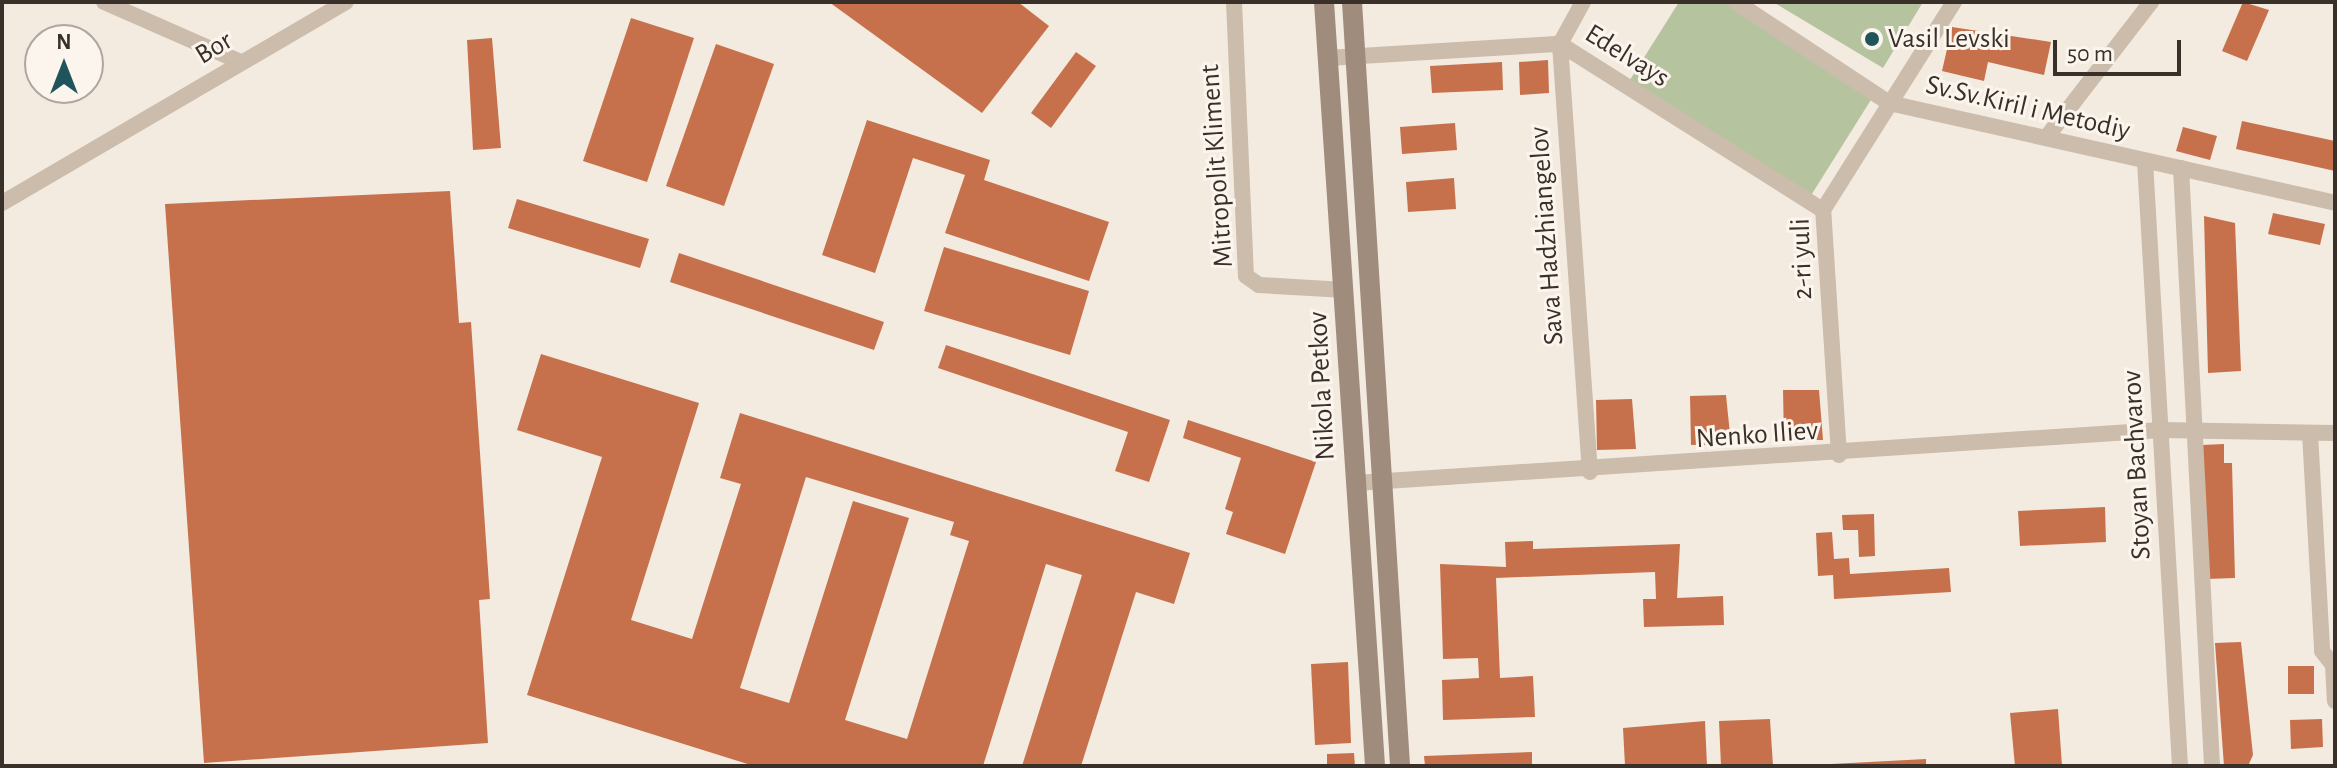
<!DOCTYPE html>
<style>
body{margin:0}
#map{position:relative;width:2337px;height:768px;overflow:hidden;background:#f3ebe0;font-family:"Alegreya Sans",sans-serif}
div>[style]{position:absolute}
.green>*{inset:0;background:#b5c39f}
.building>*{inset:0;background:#c6714b}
.street>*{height:16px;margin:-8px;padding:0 8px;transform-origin:8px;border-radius:8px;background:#ccbcab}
.secondary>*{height:20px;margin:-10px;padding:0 10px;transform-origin:10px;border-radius:10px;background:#a08c7c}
.dots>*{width:22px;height:22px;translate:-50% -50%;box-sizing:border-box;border:4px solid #fbf5ed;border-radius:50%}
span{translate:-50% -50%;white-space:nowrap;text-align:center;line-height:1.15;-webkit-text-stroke:6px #fbf5ed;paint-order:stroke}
.poi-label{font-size:28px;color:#3a302a}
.left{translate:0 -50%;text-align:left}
.street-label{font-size:28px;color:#3a302a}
.frame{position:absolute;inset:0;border:4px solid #3a302a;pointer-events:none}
.north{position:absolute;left:24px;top:24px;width:80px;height:80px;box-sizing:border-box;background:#fbf5ed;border:2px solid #aea69f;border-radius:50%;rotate:0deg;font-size:22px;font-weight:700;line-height:32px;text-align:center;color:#3a302a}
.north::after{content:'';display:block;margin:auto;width:28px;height:36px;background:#1f545c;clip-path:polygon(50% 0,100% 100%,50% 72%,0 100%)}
.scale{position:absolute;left:2053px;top:40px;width:128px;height:36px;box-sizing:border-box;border:4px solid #3a302a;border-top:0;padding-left:10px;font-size:24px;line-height:28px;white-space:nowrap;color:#3a302a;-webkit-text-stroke:6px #fbf5ed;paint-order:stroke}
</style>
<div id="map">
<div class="green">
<i style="clip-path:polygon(1679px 2px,1725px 2px,1874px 95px,1810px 197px,1628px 83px)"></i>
<i style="clip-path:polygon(1773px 2px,1923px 2px,1883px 68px)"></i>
</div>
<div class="building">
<i style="clip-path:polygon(829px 2px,1018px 2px,1049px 26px,982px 113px)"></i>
<i style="clip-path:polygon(2243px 2px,2269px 10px,2247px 61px,2222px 51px)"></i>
<i style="clip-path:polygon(631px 18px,694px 38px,647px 182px,583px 161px)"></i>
<i style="clip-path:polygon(1952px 27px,2051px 42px,2044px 75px,1988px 62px,1984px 81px,1942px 71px)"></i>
<i style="clip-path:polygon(492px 38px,501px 148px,473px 150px,467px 40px)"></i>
<i style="clip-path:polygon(716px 44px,774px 64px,724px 206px,666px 186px)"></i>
<i style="clip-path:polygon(1076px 52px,1096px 66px,1051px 128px,1031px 113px)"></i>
<i style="clip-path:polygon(1548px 60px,1549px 93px,1520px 95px,1519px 62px)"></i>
<i style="clip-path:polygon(1502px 62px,1503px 90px,1432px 93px,1430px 66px)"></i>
<i style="clip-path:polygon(867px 120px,990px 160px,984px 180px,1109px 222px,1089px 281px,945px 233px,965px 175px,913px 158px,875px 273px,822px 255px)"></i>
<i style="clip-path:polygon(2242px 121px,2335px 141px,2335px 171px,2236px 149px)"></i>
<i style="clip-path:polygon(1455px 123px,1457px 150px,1402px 154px,1400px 127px)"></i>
<i style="clip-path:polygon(2183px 127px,2217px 136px,2210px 160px,2176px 151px)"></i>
<i style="clip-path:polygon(1454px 178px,1456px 209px,1408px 212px,1406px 182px)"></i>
<i style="clip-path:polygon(450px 191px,459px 323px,471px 322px,490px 599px,479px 600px,488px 743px,204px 763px,165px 204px)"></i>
<i style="clip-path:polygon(517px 199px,649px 239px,640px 268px,508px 228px)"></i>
<i style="clip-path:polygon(2273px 213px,2325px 224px,2320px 245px,2268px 234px)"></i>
<i style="clip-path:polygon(2204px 216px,2235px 223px,2241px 371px,2208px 373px)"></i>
<i style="clip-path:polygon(944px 247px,1089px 291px,1070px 355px,924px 311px)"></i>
<i style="clip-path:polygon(679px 253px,884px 322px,874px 350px,670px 282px)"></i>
<i style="clip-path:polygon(946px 345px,1170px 420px,1149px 482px,1115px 471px,1128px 432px,938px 368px)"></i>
<i style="clip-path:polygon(evenodd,541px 354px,699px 403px,631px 620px,692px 639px,741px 484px,720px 478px,740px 413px,1190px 553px,1174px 604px,1136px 592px,1081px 766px,1022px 766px,1082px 575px,1046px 564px,983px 766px,754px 766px,527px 695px,602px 457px,517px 430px,541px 354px,806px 477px,954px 522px,950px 535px,969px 541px,907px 739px,845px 720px,909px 518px,853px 501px,789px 703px,740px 688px,806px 477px)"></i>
<i style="clip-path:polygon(1783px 390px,1819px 390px,1823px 440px,1784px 440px)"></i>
<i style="clip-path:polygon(1726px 395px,1731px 444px,1691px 445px,1690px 396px)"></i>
<i style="clip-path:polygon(1632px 399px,1636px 449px,1597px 450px,1596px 400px)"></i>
<i style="clip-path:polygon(1188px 420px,1316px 462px,1285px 554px,1226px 534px,1233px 512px,1225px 509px,1241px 458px,1183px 438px)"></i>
<i style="clip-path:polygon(2224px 444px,2224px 463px,2232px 463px,2235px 578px,2206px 579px,2202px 445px)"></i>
<i style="clip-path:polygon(2105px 507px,2106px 542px,2020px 546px,2018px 511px)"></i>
<i style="clip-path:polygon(1874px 514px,1875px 556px,1859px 557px,1858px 530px,1843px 530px,1842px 515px)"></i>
<i style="clip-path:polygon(1832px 532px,1834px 559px,1849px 558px,1850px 574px,1949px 568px,1951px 592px,1834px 599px,1833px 575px,1818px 576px,1816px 533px)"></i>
<i style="clip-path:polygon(1533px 541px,1533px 549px,1680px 544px,1677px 598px,1723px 596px,1724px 625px,1644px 627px,1643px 599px,1656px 599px,1655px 572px,1496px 578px,1500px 678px,1533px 676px,1535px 717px,1443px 720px,1442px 680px,1479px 678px,1478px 658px,1443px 659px,1440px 564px,1506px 567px,1505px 542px)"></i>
<i style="clip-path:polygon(2241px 642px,2253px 755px,2248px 766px,2224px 766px,2215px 643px)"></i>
<i style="clip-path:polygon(1348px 662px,1351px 743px,1315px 745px,1311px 664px)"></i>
<i style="clip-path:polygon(2288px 666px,2314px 666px,2314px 694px,2288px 694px)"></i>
<i style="clip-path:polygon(2058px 709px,2062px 766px,2015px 766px,2010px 713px)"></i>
<i style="clip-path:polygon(1770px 719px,1773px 766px,1721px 766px,1719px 721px)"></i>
<i style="clip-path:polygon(2322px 719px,2323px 747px,2291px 749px,2290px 720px)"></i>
<i style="clip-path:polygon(1705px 721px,1707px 766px,1625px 766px,1623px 728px)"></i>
<i style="clip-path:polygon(1532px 752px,1532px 766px,1425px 766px,1424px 756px)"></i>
<i style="clip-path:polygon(1354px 753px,1355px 766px,1327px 766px,1327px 754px)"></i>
<i style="clip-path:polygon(1926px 759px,1926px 766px,1831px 766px,1831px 764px)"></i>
</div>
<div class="street">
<i style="left:104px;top:2px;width:150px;rotate:23.7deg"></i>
<i style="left:1234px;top:2px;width:274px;rotate:87.5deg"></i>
<i style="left:1246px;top:276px;width:16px;rotate:35deg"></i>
<i style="left:1259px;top:285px;width:86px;rotate:3.3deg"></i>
<i style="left:1583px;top:2px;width:48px;rotate:118.7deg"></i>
<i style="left:1560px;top:44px;width:429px;rotate:86deg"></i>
<i style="left:1736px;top:2px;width:183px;rotate:33.4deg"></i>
<i style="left:1889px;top:103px;width:457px;rotate:12.6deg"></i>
<i style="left:1328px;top:58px;width:232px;rotate:-3.5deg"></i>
<i style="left:1560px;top:44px;width:311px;rotate:32.3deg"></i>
<i style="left:2046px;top:138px;width:172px;rotate:-52.3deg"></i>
<i style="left:2145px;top:161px;width:606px;rotate:86.69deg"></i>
<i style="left:2181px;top:168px;width:599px;rotate:87.03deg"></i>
<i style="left:2px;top:203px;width:398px;rotate:-30.3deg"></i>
<i style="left:2310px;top:433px;width:218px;rotate:86.8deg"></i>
<i style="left:2322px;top:651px;width:18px;rotate:52deg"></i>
<i style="left:2333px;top:665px;width:36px;rotate:87deg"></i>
<i style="left:1839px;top:455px;width:246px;rotate:-93.7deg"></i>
<i style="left:1823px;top:210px;width:246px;rotate:-57.8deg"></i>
<i style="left:1356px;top:483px;width:807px;rotate:-3.77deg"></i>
<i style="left:2161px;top:430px;width:174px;rotate:1deg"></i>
</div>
<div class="secondary">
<i style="left:1324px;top:2px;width:766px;rotate:86.18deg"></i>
<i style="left:1352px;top:2px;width:766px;rotate:86.4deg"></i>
</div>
<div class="dots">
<i style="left:1872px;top:39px;background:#1f545c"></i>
</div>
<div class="poi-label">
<span class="left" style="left:1888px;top:39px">Vasil Levski</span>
</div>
<div class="street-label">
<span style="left:214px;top:48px;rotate:-31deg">Bor</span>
<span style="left:1627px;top:56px;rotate:32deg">Edelvays</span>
<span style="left:2028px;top:108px;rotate:13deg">Sv.Sv.Kiril i Metodiy</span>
<span style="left:1217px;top:166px;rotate:-94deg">Mitropolit Kliment</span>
<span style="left:1547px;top:236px;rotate:-94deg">Sava Hadzhiangelov</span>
<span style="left:1802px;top:259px;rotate:-92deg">2-ri yuli</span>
<span style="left:1322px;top:386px;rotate:-93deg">Nikola Petkov</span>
<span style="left:1757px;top:435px;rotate:-4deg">Nenko Iliev</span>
<span style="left:2137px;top:465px;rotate:-93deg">Stoyan Bachvarov</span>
</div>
<div class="frame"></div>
<div class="north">N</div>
<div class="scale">50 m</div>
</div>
